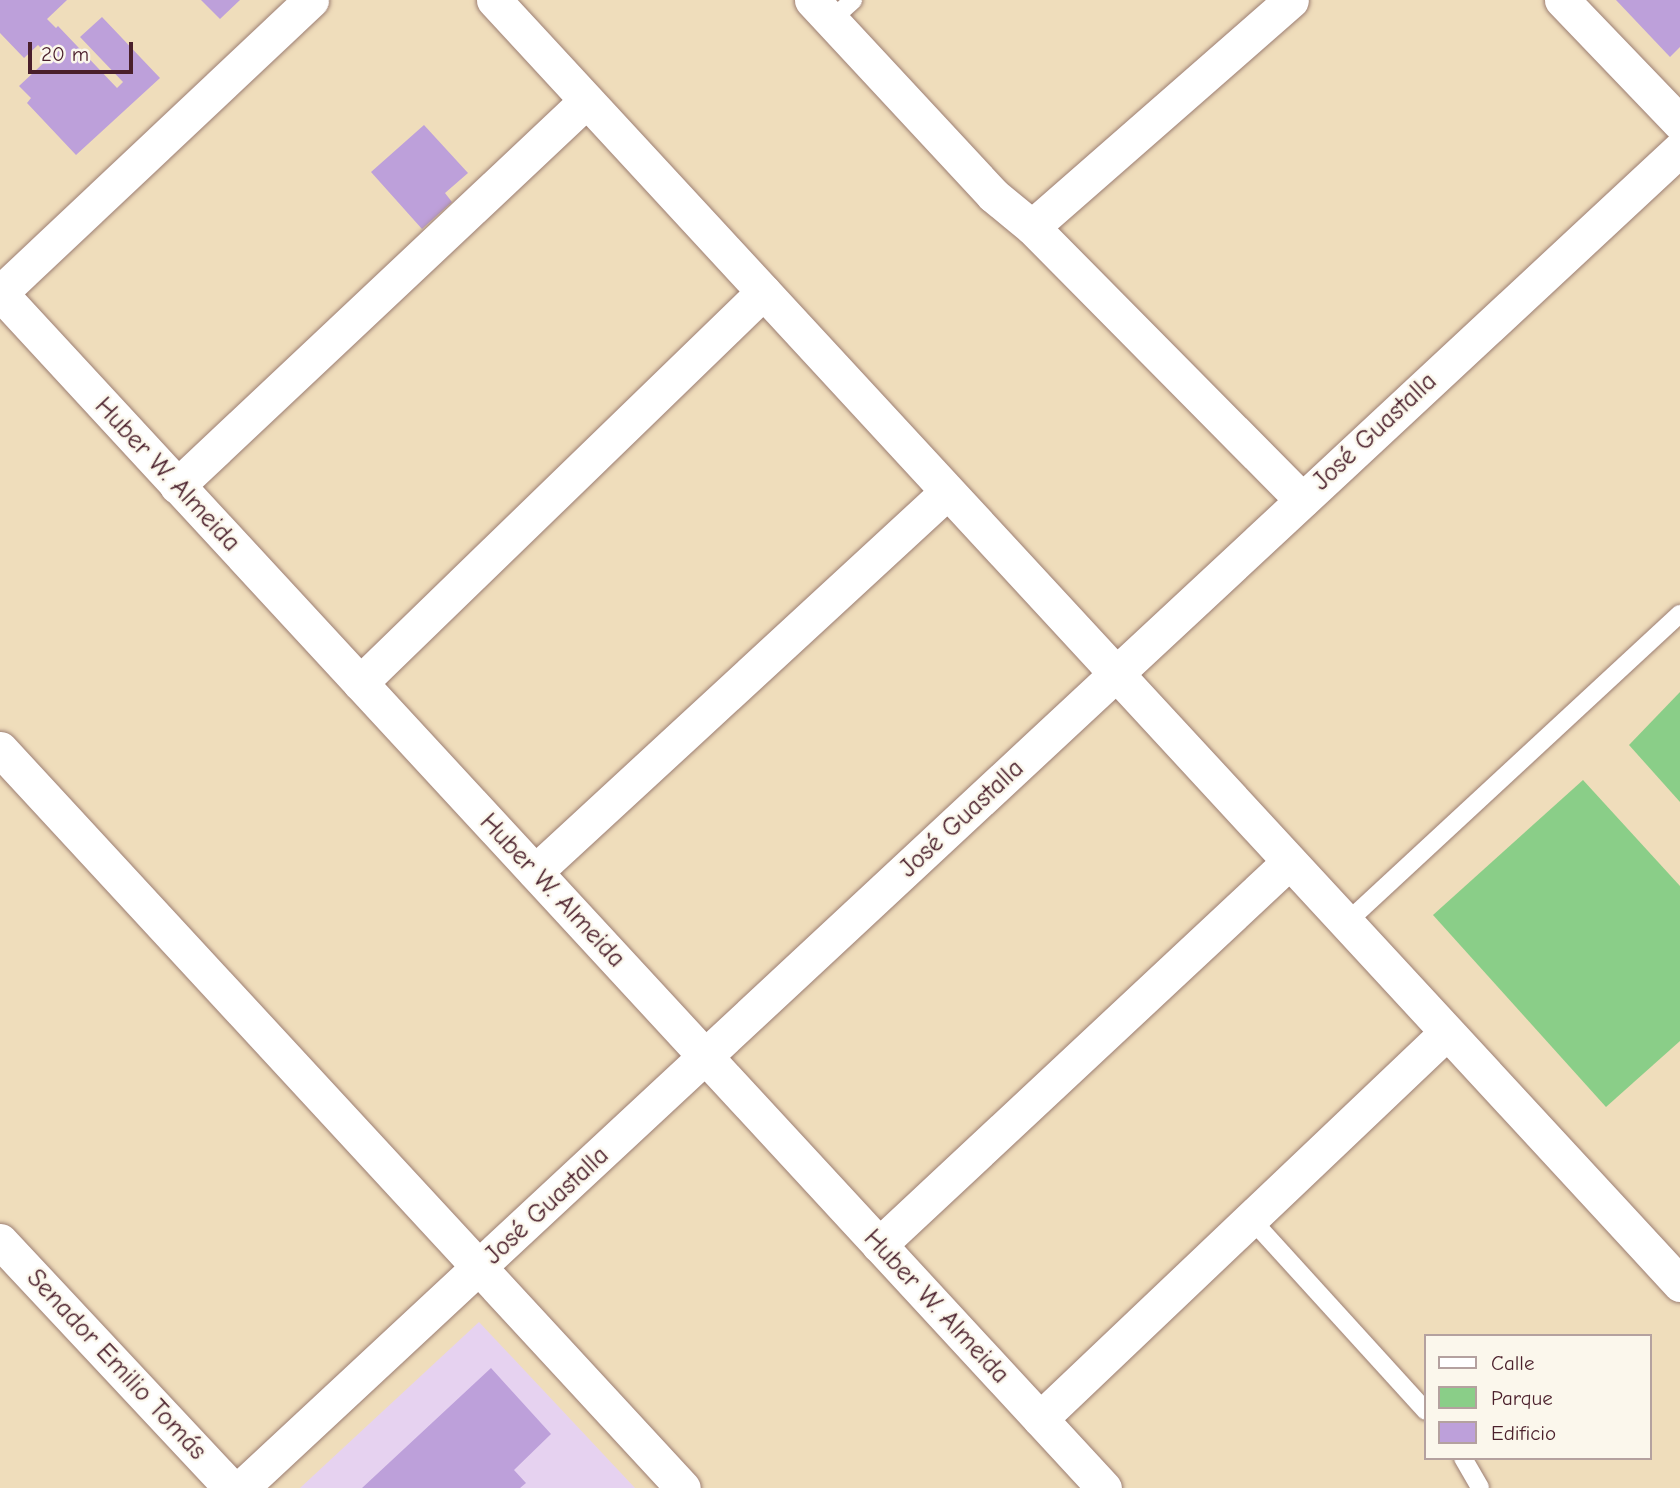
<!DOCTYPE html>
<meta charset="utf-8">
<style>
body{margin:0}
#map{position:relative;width:1680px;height:1488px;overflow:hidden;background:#efddbb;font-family:"Comic Neue",sans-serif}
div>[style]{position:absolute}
.built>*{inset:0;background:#e6d2f0}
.green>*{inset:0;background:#8ace88}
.building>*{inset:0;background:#bda0da}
.roads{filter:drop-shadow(0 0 2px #9c7e73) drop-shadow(0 0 2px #9c7e73)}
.lane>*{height:18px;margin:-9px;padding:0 9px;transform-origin:9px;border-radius:9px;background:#fff}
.street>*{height:35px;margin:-17.5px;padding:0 17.5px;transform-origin:17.5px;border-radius:17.5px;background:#fff}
span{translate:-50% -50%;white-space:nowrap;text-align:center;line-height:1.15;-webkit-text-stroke:5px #fbf7ec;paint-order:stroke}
.street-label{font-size:26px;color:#4a1f2b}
.legend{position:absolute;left:1424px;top:1334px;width:228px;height:126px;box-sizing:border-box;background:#fbf7ec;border:2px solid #b4a19f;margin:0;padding:9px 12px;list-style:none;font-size:21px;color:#4a1f2b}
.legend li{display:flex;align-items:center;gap:14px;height:35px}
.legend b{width:35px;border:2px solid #b4a19f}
.scale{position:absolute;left:28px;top:42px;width:105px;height:32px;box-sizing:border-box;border:4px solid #4a1f2b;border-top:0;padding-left:9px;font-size:21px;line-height:24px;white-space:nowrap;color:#4a1f2b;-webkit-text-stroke:5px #fbf7ec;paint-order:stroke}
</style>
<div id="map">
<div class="built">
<i style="clip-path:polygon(479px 1322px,635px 1488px,300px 1488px)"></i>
</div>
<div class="green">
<i style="clip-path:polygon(1680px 692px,1680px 802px,1629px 745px)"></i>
<i style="clip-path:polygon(1583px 780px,1680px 886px,1680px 1041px,1606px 1107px,1433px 915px)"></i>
</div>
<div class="building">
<i style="clip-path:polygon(0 0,67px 0,47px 19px,56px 28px,58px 26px,117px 88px,123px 82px,80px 37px,102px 17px,160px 78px,76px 155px,27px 103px,31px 98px,19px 86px,50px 57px,38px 45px,24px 58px,0 33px)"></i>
<i style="clip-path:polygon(201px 0,240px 0,220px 19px)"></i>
<i style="clip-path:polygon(1616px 0,1680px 0,1680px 47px,1670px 57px)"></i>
<i style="clip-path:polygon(424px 125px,468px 173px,445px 193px,452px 202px,422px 229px,371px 172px)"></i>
<i style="clip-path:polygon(491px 1368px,551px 1434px,514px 1470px,526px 1483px,520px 1488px,362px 1488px)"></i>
</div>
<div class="roads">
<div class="lane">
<i style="left:830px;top:21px;width:31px;rotate:-42deg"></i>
<i style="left:1346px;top:923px;width:455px;rotate:-42.8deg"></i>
<i style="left:1252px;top:1220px;width:258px;rotate:47.7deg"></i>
<i style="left:1463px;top:1458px;width:34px;rotate:60deg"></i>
</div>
<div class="street">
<i style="left:311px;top:0;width:427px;rotate:136.7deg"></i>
<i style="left:0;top:293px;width:1627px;rotate:47.27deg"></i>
<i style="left:494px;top:0;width:1748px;rotate:47.27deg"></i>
<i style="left:812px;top:0;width:266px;rotate:47.1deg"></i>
<i style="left:993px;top:195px;width:50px;rotate:39.4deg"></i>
<i style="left:1032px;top:227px;width:384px;rotate:45.3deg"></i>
<i style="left:1562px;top:0;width:170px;rotate:46.2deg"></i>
<i style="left:1032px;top:227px;width:344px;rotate:-41.2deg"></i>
<i style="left:177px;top:486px;width:562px;rotate:-43.27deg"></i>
<i style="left:360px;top:683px;width:562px;rotate:-44.13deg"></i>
<i style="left:0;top:749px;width:1006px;rotate:47.26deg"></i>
<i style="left:535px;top:872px;width:560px;rotate:-42.69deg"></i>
<i style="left:0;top:1241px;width:338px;rotate:46.9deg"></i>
<i style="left:879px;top:1245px;width:561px;rotate:-43.05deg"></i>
<i style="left:1040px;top:1419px;width:560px;rotate:-43.55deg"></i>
<i style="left:241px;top:1488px;width:1966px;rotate:-42.94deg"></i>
</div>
</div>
<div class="street-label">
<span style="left:1375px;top:432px;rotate:-43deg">José Guastalla</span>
<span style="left:167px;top:475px;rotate:47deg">Huber W. Almeida</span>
<span style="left:962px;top:819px;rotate:-43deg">José Guastalla</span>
<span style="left:552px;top:891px;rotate:47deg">Huber W. Almeida</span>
<span style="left:547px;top:1206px;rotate:-43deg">José Guastalla</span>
<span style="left:936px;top:1307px;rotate:47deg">Huber W. Almeida</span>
<span style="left:116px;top:1365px;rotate:47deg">Senador Emilio Tomás</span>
</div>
<ul class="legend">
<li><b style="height:9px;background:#fff"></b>Calle</li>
<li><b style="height:19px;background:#8ace88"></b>Parque</li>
<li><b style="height:19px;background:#bda0da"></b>Edificio</li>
</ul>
<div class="scale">20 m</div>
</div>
